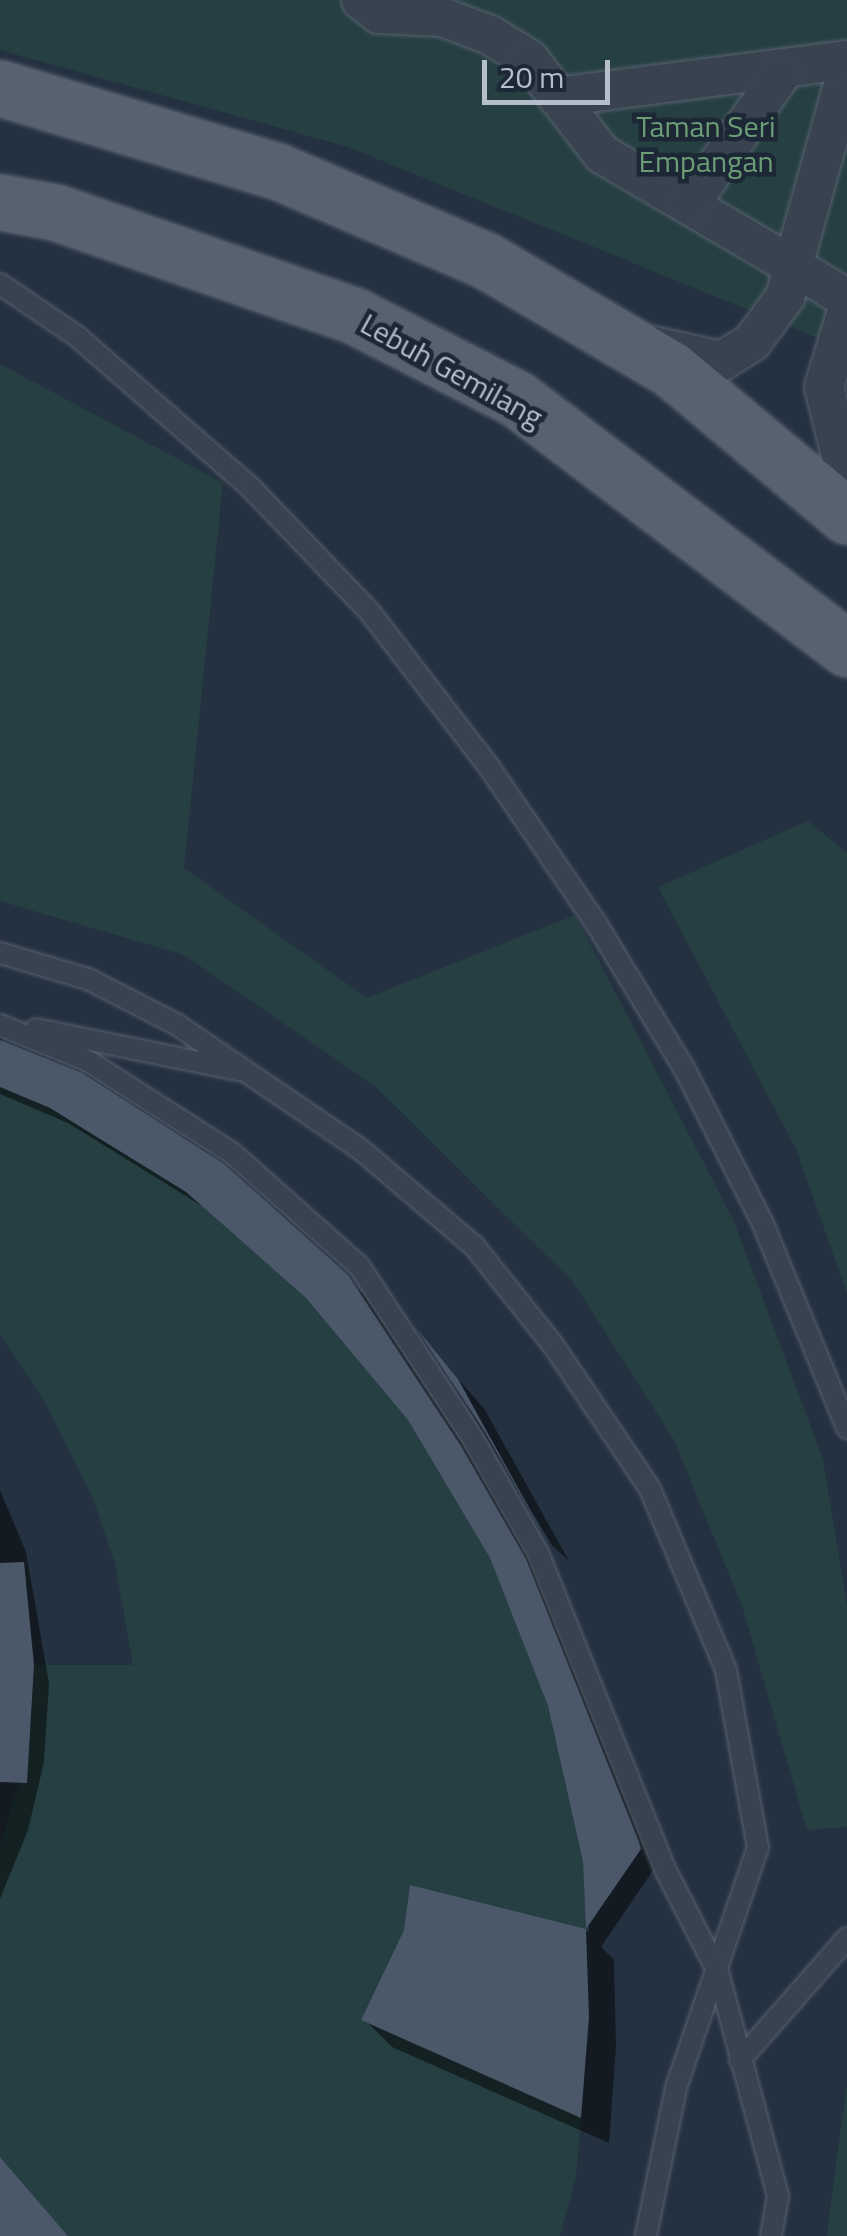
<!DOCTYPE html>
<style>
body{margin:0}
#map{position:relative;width:847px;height:2236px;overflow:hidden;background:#243141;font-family:"Titillium Web",sans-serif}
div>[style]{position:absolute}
.green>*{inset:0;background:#263f42}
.shadow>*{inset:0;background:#0007}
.building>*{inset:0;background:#4a586a}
.roads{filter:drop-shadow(0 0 2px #57616e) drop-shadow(0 0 2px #57616e)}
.lane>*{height:20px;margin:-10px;padding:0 10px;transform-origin:10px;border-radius:10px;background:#394350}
.street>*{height:38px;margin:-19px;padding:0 19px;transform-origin:19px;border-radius:19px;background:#394350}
.primary>*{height:55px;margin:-27.5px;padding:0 27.5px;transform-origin:27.5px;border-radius:27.5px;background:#576270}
span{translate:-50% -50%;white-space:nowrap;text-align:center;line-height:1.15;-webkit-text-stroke:9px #1d2836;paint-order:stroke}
.park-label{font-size:30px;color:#6c9d76}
.street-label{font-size:30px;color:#b5becb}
.scale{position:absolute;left:482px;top:60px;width:128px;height:45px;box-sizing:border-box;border:5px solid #b5becb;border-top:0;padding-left:12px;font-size:30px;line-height:35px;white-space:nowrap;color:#b5becb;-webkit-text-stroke:8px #1d2836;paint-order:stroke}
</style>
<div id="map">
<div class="green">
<i style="clip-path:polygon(0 0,847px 0,847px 350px,348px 147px,0 50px)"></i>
<i style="clip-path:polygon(0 364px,223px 483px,184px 868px,367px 998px,575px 915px,733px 1219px,823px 1459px,847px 1605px,847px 1827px,807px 1830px,742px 1606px,674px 1440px,573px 1282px,376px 1087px,184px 955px,0 901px)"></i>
<i style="clip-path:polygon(808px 821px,847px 853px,847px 1293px,796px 1149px,658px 887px)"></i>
<i style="clip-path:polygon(0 1087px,50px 1108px,186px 1192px,306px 1298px,408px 1420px,490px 1558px,548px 1706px,583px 1862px,586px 1929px,410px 1885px,404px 1930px,361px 2019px,581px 2118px,576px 2177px,560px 2236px,68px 2236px,0 2157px,0 1846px,30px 1744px,34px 1665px,133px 1665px,115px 1564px,93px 1498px,44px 1400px,0 1335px)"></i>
<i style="clip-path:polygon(847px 2083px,847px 2236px,827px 2236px,835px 2171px)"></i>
</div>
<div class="shadow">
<i style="clip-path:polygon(0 1014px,15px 1029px,1px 1037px,4px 1044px,364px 1294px,477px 1465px,541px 1578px,656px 1866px,601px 1947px,614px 1960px,616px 2047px,609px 2143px,392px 2047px,364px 2019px,407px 1930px,412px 1888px,589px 1932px,585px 1862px,551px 1705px,492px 1557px,410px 1419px,315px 1304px,205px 1208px,68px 1123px,0 1094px)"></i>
<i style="clip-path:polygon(430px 1346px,485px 1410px,569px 1561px,552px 1545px)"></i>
<i style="clip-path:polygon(0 1490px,26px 1552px,49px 1683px,44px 1762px,28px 1830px,0 1899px)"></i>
</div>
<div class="building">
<i style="clip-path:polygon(0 1040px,82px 1073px,224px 1164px,348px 1275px,461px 1446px,526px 1559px,639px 1842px,641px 1849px,586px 1929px,583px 1862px,548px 1706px,490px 1558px,408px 1420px,306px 1298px,186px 1192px,50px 1108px,0 1087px)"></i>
<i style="clip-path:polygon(417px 1329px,458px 1379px,550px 1546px,485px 1432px)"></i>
<i style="clip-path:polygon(24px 1562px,34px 1665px,27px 1783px,0 1782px,0 1563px)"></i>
<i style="clip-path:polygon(410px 1885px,586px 1929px,589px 2017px,581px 2118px,361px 2020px,404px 1930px)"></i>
<i style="clip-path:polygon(0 2157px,68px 2236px,0 2236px)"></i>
</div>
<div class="roads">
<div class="lane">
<i style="left:0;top:284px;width:94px;rotate:34.2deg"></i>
<i style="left:78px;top:337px;width:230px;rotate:41.1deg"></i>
<i style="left:251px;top:488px;width:170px;rotate:46.2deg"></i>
<i style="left:369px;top:611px;width:193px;rotate:52.4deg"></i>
<i style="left:487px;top:764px;width:193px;rotate:55.6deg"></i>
<i style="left:596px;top:923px;width:172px;rotate:58.8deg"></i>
<i style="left:685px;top:1070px;width:173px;rotate:63.1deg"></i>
<i style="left:763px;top:1224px;width:221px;rotate:67.6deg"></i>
<i style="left:0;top:953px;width:92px;rotate:16.5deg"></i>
<i style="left:88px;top:979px;width:99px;rotate:27.1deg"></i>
<i style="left:176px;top:1024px;width:222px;rotate:34.2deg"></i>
<i style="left:360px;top:1149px;width:150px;rotate:40.4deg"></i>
<i style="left:474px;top:1246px;width:127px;rotate:51.4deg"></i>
<i style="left:553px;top:1345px;width:174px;rotate:56deg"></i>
<i style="left:650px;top:1489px;width:196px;rotate:67.2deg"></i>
<i style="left:726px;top:1670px;width:180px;rotate:79.8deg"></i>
<i style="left:758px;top:1847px;width:255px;rotate:108.8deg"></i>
<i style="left:676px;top:2088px;width:151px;rotate:101.5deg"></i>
<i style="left:0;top:1025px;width:95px;rotate:22.2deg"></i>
<i style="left:88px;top:1061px;width:171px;rotate:32.6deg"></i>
<i style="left:232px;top:1153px;width:170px;rotate:41.7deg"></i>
<i style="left:359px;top:1266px;width:207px;rotate:56.6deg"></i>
<i style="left:473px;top:1439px;width:131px;rotate:60.3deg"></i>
<i style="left:538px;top:1553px;width:341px;rotate:68.1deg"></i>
<i style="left:665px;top:1869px;width:116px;rotate:62.8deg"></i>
<i style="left:718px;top:1972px;width:232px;rotate:75deg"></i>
<i style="left:778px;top:2196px;width:41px;rotate:99.9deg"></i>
<i style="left:36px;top:1029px;width:206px;rotate:11.5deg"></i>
<i style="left:740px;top:2060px;width:162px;rotate:-48.7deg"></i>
</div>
<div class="street">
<i style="left:361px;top:0;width:23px;rotate:38deg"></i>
<i style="left:379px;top:14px;width:63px;rotate:2.7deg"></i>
<i style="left:442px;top:17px;width:51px;rotate:20.6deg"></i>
<i style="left:490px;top:35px;width:46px;rotate:31.6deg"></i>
<i style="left:529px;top:59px;width:120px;rotate:52.5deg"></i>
<i style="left:602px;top:154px;width:221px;rotate:30.4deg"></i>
<i style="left:793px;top:266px;width:32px;rotate:104deg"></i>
<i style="left:785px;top:297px;width:56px;rotate:126.3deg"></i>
<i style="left:752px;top:342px;width:36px;rotate:148deg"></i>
<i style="left:722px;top:361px;width:76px;rotate:-167.8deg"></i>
<i style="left:847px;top:71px;width:202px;rotate:105.5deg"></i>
<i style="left:793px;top:266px;width:63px;rotate:31.4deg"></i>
<i style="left:557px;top:97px;width:292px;rotate:-7.3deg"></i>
<i style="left:689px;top:205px;width:161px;rotate:-54.8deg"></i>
<i style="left:847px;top:311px;width:79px;rotate:106.8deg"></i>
<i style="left:824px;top:387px;width:96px;rotate:76.1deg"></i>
</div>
<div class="primary">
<i style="left:0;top:88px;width:289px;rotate:16.7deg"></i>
<i style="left:277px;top:171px;width:226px;rotate:23.2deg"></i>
<i style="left:485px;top:260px;width:216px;rotate:30.4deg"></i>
<i style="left:671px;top:369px;width:229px;rotate:39.9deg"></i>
<i style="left:0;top:202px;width:56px;rotate:10.3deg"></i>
<i style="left:55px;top:212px;width:315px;rotate:19.1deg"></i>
<i style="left:353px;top:315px;width:184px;rotate:27.1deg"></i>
<i style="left:517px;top:399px;width:414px;rotate:37.1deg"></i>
</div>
</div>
<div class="park-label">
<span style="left:706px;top:143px">Taman Seri<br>Empangan</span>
</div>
<div class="street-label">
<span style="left:452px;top:370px;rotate:29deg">Lebuh Gemilang</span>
</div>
<div class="scale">20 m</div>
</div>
